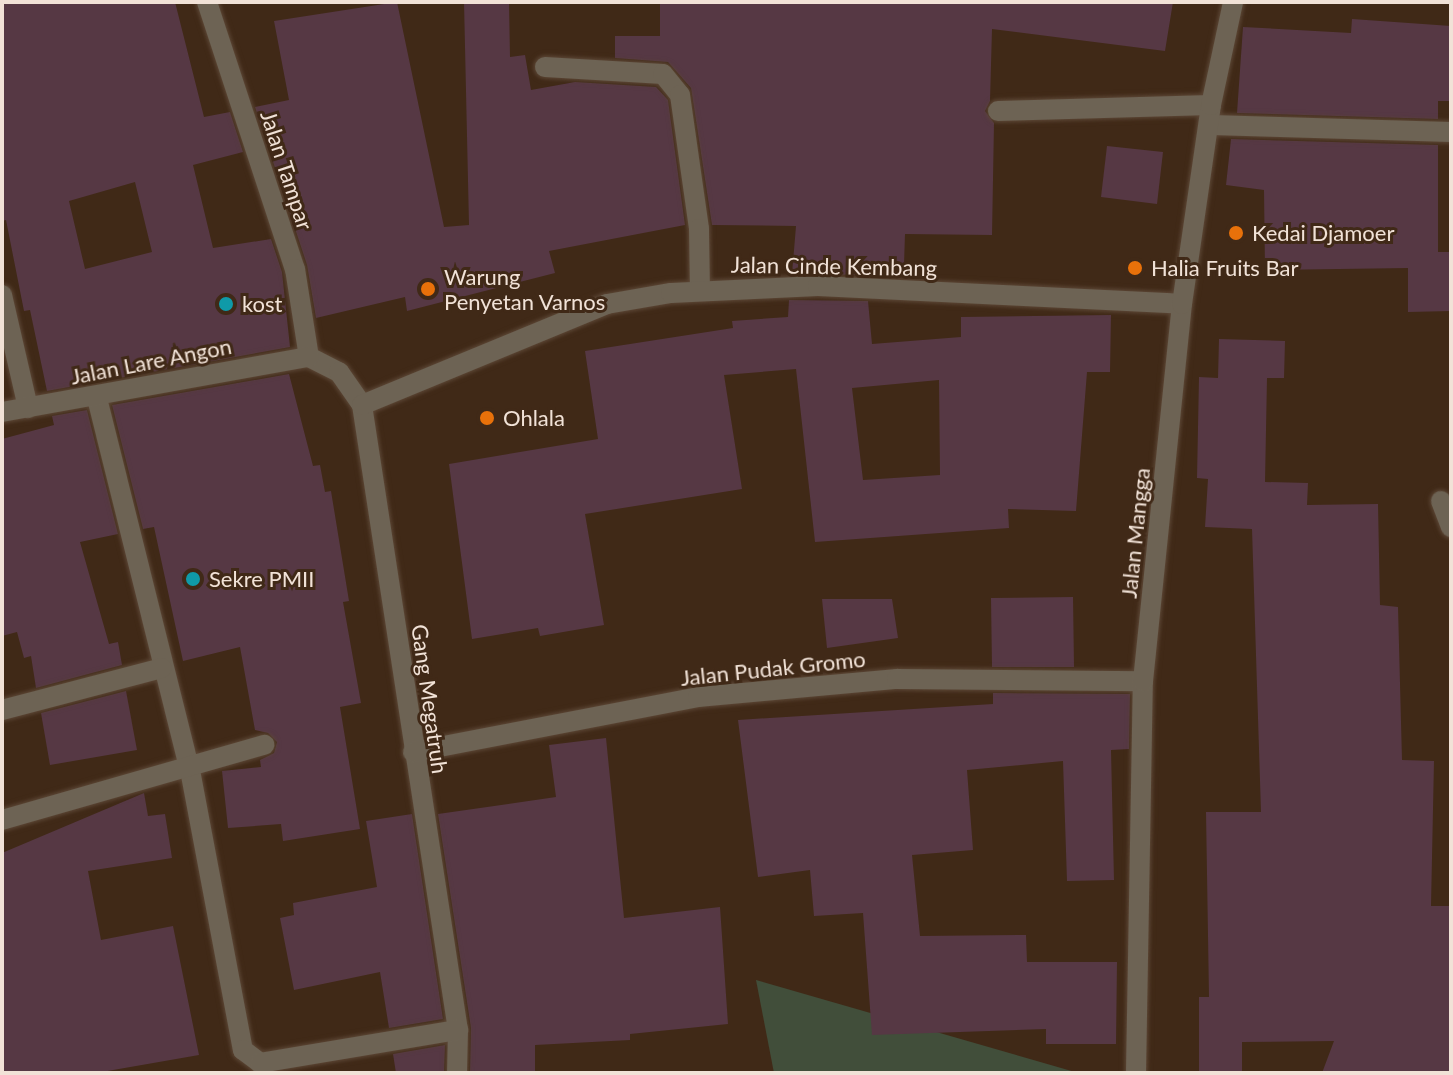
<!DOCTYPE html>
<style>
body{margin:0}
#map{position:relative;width:1453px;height:1075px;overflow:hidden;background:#402917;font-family:Lato,sans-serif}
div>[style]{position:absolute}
.green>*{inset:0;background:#414e3a}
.building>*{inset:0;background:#563844}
.roads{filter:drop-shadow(0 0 2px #5c4736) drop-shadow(0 0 2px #5c4736)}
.service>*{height:20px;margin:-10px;padding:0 10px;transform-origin:10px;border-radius:10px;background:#6d6354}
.minor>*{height:20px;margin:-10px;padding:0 10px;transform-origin:10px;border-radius:10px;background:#6d6354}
.dots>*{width:22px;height:22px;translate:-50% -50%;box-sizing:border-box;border:4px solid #402917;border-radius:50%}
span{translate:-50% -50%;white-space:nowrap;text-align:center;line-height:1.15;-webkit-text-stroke:6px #402917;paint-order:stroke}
.street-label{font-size:22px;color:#f1e2d7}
.poi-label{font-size:22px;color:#f1e2d7}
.left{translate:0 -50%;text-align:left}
.frame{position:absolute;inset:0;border:4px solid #f1e2d7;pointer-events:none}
</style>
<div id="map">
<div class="green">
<i style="clip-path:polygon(756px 980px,1075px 1072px,1075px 1073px,774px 1073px)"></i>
</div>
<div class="building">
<i style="clip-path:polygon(evenodd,2px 2px,175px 2px,204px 117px,230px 112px,243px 152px,193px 165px,213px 248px,271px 239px,282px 272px,290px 347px,47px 391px,30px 310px,24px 311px,6px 220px,2px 221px,2px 2px,135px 182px,152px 252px,85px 269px,69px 201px,135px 182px)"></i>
<i style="clip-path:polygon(397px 2px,444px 227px,469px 225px,464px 2px,509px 2px,510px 57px,525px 55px,531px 90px,575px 82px,656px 87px,668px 100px,685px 225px,549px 251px,555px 273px,407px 311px,405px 297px,316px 318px,307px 265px,255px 107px,289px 100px,274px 21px)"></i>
<i style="clip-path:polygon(660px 2px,841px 4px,1173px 2px,1165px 51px,992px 29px,990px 101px,985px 111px,994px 123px,992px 235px,905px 234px,904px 265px,863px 263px,865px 275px,792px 274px,796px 226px,712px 225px,691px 88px,668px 62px,615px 58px,615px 36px,660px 36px)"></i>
<i style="clip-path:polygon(1352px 19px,1451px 26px,1451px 101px,1438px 101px,1438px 119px,1237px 113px,1243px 27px,1351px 33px)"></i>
<i style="clip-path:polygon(1231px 139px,1438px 145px,1438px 252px,1451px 252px,1451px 311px,1408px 312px,1408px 268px,1265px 270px,1264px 190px,1226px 185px)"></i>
<i style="clip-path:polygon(1107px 146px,1163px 152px,1157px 204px,1101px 197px)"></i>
<i style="clip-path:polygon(evenodd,789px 300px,868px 301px,872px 344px,961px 337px,961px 317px,1111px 315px,1110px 372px,1087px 372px,1076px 511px,1008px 509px,1009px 528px,815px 542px,796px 369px,724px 375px,742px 489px,585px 514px,604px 625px,540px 636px,538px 628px,472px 639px,449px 464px,598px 439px,585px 351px,733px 328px,732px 321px,788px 317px,789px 300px,939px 380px,940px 475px,863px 480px,852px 388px,939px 380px)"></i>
<i style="clip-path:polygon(1219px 339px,1285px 341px,1284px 378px,1267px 378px,1265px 482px,1308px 483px,1307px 505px,1378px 504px,1380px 605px,1398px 607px,1402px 760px,1434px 761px,1431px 906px,1451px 906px,1451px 1073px,1322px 1073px,1334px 1041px,1242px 1042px,1242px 1073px,1199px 1073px,1199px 997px,1209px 997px,1206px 812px,1261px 812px,1252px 529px,1205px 527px,1208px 479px,1197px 478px,1199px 377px,1218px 378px)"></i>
<i style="clip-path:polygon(289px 374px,313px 466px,320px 465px,325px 492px,331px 491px,349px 601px,343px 602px,361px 703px,340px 707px,360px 829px,283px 841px,281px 824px,228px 828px,222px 771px,261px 767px,260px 760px,274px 753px,277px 742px,268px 733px,255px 730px,240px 647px,183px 661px,154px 527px,143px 529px,112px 405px)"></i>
<i style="clip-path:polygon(87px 410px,118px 534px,80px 542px,109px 644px,118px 642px,122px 665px,36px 688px,31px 656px,24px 658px,17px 632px,2px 636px,2px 439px,54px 425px,52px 416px)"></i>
<i style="clip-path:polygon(1073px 597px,1074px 667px,992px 667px,991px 598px)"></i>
<i style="clip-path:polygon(822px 599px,892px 599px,898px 638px,827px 648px)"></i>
<i style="clip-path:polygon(126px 691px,137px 750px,50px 765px,41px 713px)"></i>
<i style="clip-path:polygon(993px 693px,1130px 694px,1129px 749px,1111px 750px,1114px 880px,1067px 881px,1063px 761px,967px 770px,973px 850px,912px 855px,920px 936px,1026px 935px,1027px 962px,1117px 962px,1116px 1044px,1046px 1044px,1046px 1029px,872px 1035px,863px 913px,814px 916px,810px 870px,758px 877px,738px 720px,993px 704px)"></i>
<i style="clip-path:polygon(606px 738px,624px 918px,720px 907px,728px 1024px,630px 1034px,630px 1040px,535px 1045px,535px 1073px,470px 1073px,471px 1028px,438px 814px,556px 797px,549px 745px)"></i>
<i style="clip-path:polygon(144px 793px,148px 816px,165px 814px,172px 858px,88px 871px,101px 940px,173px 926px,199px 1055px,96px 1073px,2px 1073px,2px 853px)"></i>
<i style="clip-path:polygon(412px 814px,443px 1019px,389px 1028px,380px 972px,294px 990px,280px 918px,294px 915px,293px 903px,377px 887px,366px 821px)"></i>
<i style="clip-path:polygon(445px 1045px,444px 1073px,396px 1073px,393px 1054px)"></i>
</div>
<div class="roads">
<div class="service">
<i style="left:545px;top:67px;width:118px;rotate:3.4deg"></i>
<i style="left:663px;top:74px;width:27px;rotate:51deg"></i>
<i style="left:680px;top:95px;width:135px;rotate:81.9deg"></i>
<i style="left:699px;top:229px;width:61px;rotate:89.1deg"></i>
</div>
<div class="minor">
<i style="left:207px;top:2px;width:281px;rotate:71.8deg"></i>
<i style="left:295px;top:269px;width:89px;rotate:81deg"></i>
<i style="left:998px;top:111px;width:213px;rotate:-1.6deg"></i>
<i style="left:1211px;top:125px;width:240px;rotate:1.7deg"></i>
<i style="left:2px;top:295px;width:116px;rotate:77deg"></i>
<i style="left:309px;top:357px;width:34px;rotate:27deg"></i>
<i style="left:339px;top:372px;width:40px;rotate:55.1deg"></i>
<i style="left:362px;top:405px;width:632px;rotate:81.27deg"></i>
<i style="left:458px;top:1030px;width:43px;rotate:91.3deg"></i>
<i style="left:97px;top:398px;width:383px;rotate:76deg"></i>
<i style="left:190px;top:770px;width:285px;rotate:79.3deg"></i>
<i style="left:243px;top:1050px;width:21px;rotate:37deg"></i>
<i style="left:260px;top:1063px;width:201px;rotate:-9.5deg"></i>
<i style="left:362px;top:405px;width:265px;rotate:-22.4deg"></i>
<i style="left:607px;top:304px;width:65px;rotate:-9.8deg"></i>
<i style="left:671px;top:293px;width:147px;rotate:-2.7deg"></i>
<i style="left:818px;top:286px;width:364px;rotate:2.8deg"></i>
<i style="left:2px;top:412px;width:312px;rotate:-10.2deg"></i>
<i style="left:1441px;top:501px;width:28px;rotate:69deg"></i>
<i style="left:2px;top:710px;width:165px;rotate:-14.7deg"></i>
<i style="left:413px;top:752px;width:290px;rotate:-10.9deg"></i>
<i style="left:698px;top:697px;width:200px;rotate:-5.2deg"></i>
<i style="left:897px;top:679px;width:246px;rotate:0.5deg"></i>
<i style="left:2px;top:820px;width:273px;rotate:-16deg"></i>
<i style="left:1136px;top:1073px;width:392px;rotate:-89deg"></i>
<i style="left:1143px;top:681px;width:379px;rotate:-84.1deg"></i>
<i style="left:1182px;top:304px;width:201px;rotate:-81.7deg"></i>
<i style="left:1211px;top:105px;width:105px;rotate:-77.9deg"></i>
</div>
</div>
<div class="dots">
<i style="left:1236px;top:233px;background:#e8710a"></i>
<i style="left:1135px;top:268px;background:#e8710a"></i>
<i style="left:428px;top:289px;background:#e8710a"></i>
<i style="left:226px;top:304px;background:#0f9aa8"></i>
<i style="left:487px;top:418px;background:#e8710a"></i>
<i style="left:193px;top:579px;background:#0f9aa8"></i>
</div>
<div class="street-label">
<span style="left:287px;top:170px;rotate:72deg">Jalan Tampar</span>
<span style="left:834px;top:266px;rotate:1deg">Jalan Cinde Kembang</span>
<span style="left:151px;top:361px;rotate:-11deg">Jalan Lare Angon</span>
<span style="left:1135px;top:533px;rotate:-84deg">Jalan Mangga</span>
<span style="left:773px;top:668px;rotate:-6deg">Jalan Pudak Gromo</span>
<span style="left:430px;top:699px;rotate:82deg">Gang Megatruh</span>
</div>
<div class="poi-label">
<span class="left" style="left:1252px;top:233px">Kedai Djamoer</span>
<span class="left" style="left:1151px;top:268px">Halia Fruits Bar</span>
<span class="left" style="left:444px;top:289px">Warung<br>Penyetan Varnos</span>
<span class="left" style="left:242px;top:304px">kost</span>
<span class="left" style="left:503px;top:418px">Ohlala</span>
<span class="left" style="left:209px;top:579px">Sekre PMII</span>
</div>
<div class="frame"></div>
</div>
